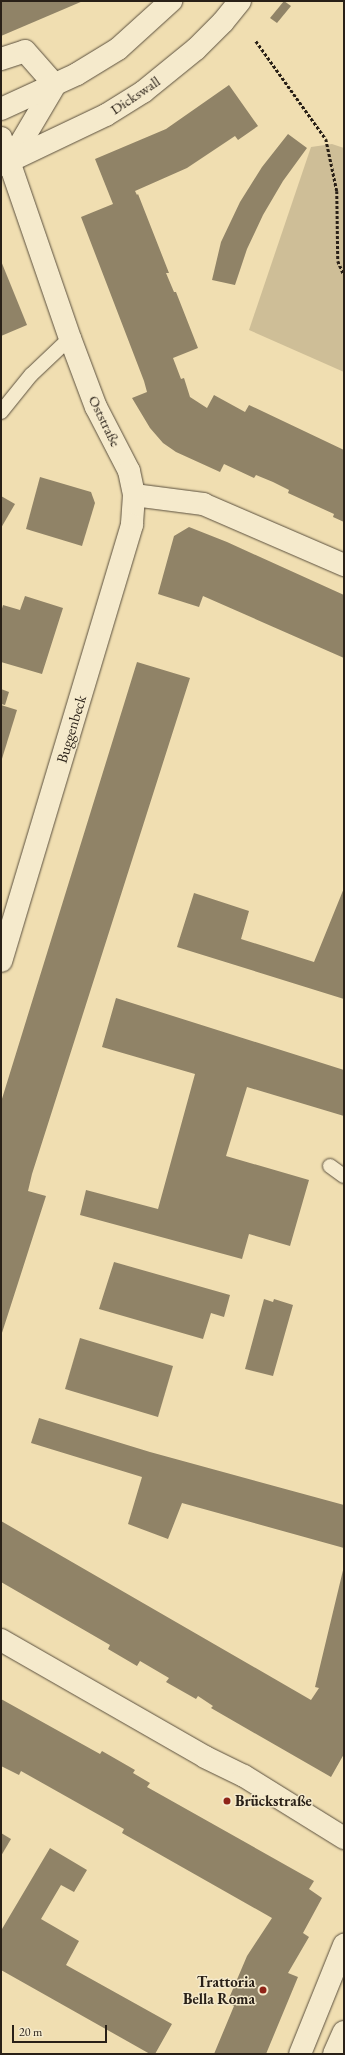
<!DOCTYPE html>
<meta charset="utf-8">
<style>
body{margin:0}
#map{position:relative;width:345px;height:2055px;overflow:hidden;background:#f0deb1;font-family:"EB Garamond",serif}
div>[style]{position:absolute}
.green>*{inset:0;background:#cebe97}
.building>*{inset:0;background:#908367}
.path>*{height:2.5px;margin-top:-1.25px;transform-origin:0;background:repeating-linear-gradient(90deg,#292017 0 3px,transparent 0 5px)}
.roads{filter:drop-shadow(0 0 1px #5b503e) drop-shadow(0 0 1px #5b503e)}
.service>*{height:14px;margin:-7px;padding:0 7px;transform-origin:7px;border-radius:7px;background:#f5eacc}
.minor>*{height:22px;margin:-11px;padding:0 11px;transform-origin:11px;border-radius:11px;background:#f5eacc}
.tertiary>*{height:22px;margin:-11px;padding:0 11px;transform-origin:11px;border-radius:11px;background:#f5eacc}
.secondary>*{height:22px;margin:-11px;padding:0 11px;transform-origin:11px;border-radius:11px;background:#f5eacc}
.dots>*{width:11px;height:11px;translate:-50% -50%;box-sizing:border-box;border:2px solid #f5eacc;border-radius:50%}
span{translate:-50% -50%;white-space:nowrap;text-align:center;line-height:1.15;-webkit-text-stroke:3px #f5eacc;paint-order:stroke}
.street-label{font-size:15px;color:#292017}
.poi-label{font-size:15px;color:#292017;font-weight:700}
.left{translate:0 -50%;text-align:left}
.right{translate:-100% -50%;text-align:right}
.frame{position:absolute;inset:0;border:2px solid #292017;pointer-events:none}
.scale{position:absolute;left:12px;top:2025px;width:95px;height:18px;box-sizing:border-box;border:2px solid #292017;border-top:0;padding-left:5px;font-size:12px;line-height:14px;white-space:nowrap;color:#292017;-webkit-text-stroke:3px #f5eacc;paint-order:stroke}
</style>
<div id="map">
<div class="green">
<i style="clip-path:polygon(332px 144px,344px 148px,344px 372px,249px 330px,311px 147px)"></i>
</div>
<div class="building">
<i style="clip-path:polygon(1px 1px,83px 1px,1px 36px)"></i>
<i style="clip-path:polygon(284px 1px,291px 6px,277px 23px,270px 18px)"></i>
<i style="clip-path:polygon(229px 85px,258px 126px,238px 140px,235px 136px,187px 168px,135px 191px,137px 195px,138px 194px,169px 273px,166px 273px,174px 292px,176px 292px,198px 348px,173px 358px,181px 379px,184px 378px,190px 397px,207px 408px,214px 395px,245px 412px,249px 405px,344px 450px,344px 522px,333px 517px,334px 514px,288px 493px,289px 490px,273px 482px,256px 475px,254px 478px,224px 464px,220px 472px,176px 452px,163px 443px,150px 428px,132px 398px,147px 392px,144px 381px,81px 217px,113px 204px,95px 159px,166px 129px)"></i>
<i style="clip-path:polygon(288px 134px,307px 148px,283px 181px,263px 215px,247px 249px,235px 285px,212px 280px,221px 242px,240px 202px,262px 167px)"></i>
<i style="clip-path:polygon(1px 261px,27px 325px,1px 336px)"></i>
<i style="clip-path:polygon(40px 477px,91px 492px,95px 503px,82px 546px,26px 529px)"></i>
<i style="clip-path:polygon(1px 496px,15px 504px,1px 528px)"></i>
<i style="clip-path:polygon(189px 527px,227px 542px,344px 595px,344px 658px,203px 596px,199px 607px,158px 594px,174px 536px)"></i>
<i style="clip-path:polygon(25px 596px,63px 608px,42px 674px,1px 662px,1px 612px,3px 605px,20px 610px)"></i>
<i style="clip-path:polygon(137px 662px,190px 678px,32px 1174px,28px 1191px,46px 1196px,1px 1336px,1px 1102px)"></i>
<i style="clip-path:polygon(1px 689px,9px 692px,5px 705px,1px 704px)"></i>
<i style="clip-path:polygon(1px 705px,17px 710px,1px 762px)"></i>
<i style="clip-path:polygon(344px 888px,344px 999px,177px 947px,194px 893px,249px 911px,241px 939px,314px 962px)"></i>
<i style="clip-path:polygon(116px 998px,344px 1070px,344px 1116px,247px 1087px,226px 1156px,309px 1180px,290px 1246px,249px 1234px,242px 1259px,80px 1215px,86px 1190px,158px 1209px,195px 1074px,102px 1047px)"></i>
<i style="clip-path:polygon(114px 1262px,230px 1295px,224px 1317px,211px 1313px,203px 1339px,99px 1309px)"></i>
<i style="clip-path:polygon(264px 1299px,273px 1302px,274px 1299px,293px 1305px,273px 1376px,245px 1369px)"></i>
<i style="clip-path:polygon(80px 1338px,173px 1366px,158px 1417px,65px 1389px)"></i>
<i style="clip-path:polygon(39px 1418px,150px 1452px,344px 1505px,344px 1548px,182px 1503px,168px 1539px,128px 1524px,142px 1477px,31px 1443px)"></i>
<i style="clip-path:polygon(1px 1521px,311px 1700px,319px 1688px,315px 1687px,344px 1566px,344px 1754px,331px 1777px,211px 1708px,213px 1706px,198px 1696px,196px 1699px,166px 1682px,169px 1678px,140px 1661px,137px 1666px,108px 1649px,110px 1645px,1px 1582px)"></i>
<i style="clip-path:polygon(1px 1699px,100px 1754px,102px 1751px,135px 1770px,133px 1773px,150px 1783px,147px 1787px,314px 1881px,309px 1889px,322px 1898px,303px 1933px,309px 1937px,288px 1973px,298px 1977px,266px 2054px,214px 2054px,234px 2006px,227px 2003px,247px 1956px,272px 1918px,122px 1833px,124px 1829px,21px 1771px,19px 1775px,1px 1766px)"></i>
<i style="clip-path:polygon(1px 1833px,11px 1839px,1px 1856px)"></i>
<i style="clip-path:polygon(50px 1848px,87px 1870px,74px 1892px,61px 1885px,41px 1919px,79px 1941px,66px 1965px,172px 2024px,155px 2054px,150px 2054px,1px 1970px,1px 1928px,2px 1929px)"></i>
</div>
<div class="path">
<i style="left:256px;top:41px;width:120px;rotate:54.5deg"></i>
<i style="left:326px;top:139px;width:53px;rotate:78.1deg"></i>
<i style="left:337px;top:191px;width:70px;rotate:89.2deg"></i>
<i style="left:338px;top:261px;width:15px;rotate:67deg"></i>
</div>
<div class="roads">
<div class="service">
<i style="left:1px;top:412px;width:48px;rotate:-51deg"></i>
<i style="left:31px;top:375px;width:54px;rotate:-43.5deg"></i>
<i style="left:330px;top:1166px;width:17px;rotate:36deg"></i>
</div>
<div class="minor">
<i style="left:1px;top:59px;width:25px;rotate:-18deg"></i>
<i style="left:25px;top:51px;width:45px;rotate:48.6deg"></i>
<i style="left:55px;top:85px;width:88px;rotate:120.6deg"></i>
<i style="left:134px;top:495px;width:70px;rotate:7.4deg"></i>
<i style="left:203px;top:504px;width:154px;rotate:23.4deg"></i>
</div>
<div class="tertiary">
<i style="left:1px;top:138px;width:212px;rotate:71deg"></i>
<i style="left:70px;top:338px;width:74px;rotate:69.4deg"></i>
<i style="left:96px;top:407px;width:72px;rotate:62.7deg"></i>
<i style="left:129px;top:471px;width:25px;rotate:78deg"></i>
<i style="left:134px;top:495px;width:30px;rotate:94deg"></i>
<i style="left:132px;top:525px;width:455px;rotate:106.7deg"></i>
<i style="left:1px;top:1640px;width:235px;rotate:29.8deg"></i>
<i style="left:205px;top:1757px;width:43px;rotate:26deg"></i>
<i style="left:244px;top:1776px;width:118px;rotate:31.8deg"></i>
<i style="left:300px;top:2054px;width:118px;rotate:-68deg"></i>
<i style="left:334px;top:2054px;width:24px;rotate:-66deg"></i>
</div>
<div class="secondary">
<i style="left:1px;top:109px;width:84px;rotate:-24.7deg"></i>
<i style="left:77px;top:74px;width:48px;rotate:-31.4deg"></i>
<i style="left:118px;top:49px;width:72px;rotate:-42.2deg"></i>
<i style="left:1px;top:165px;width:116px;rotate:-25.5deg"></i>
<i style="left:106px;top:115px;width:44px;rotate:-31.9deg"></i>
<i style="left:143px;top:92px;width:68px;rotate:-39.1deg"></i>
<i style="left:196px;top:49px;width:38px;rotate:-45deg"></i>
<i style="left:223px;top:22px;width:27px;rotate:-51deg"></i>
</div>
</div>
<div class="dots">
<i style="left:227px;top:1801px;background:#8f2418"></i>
<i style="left:263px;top:1990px;background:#8f2418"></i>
</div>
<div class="street-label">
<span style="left:135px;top:95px;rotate:-34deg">Dickswall</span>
<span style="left:105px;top:421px;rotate:64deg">Oststraße</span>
<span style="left:71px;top:729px;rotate:-73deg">Buggenbeck</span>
</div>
<div class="poi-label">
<span class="left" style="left:235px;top:1801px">Brückstraße</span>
<span class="right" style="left:255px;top:1990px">Trattoria<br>Bella Roma</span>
</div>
<div class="frame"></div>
<div class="scale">20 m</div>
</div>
